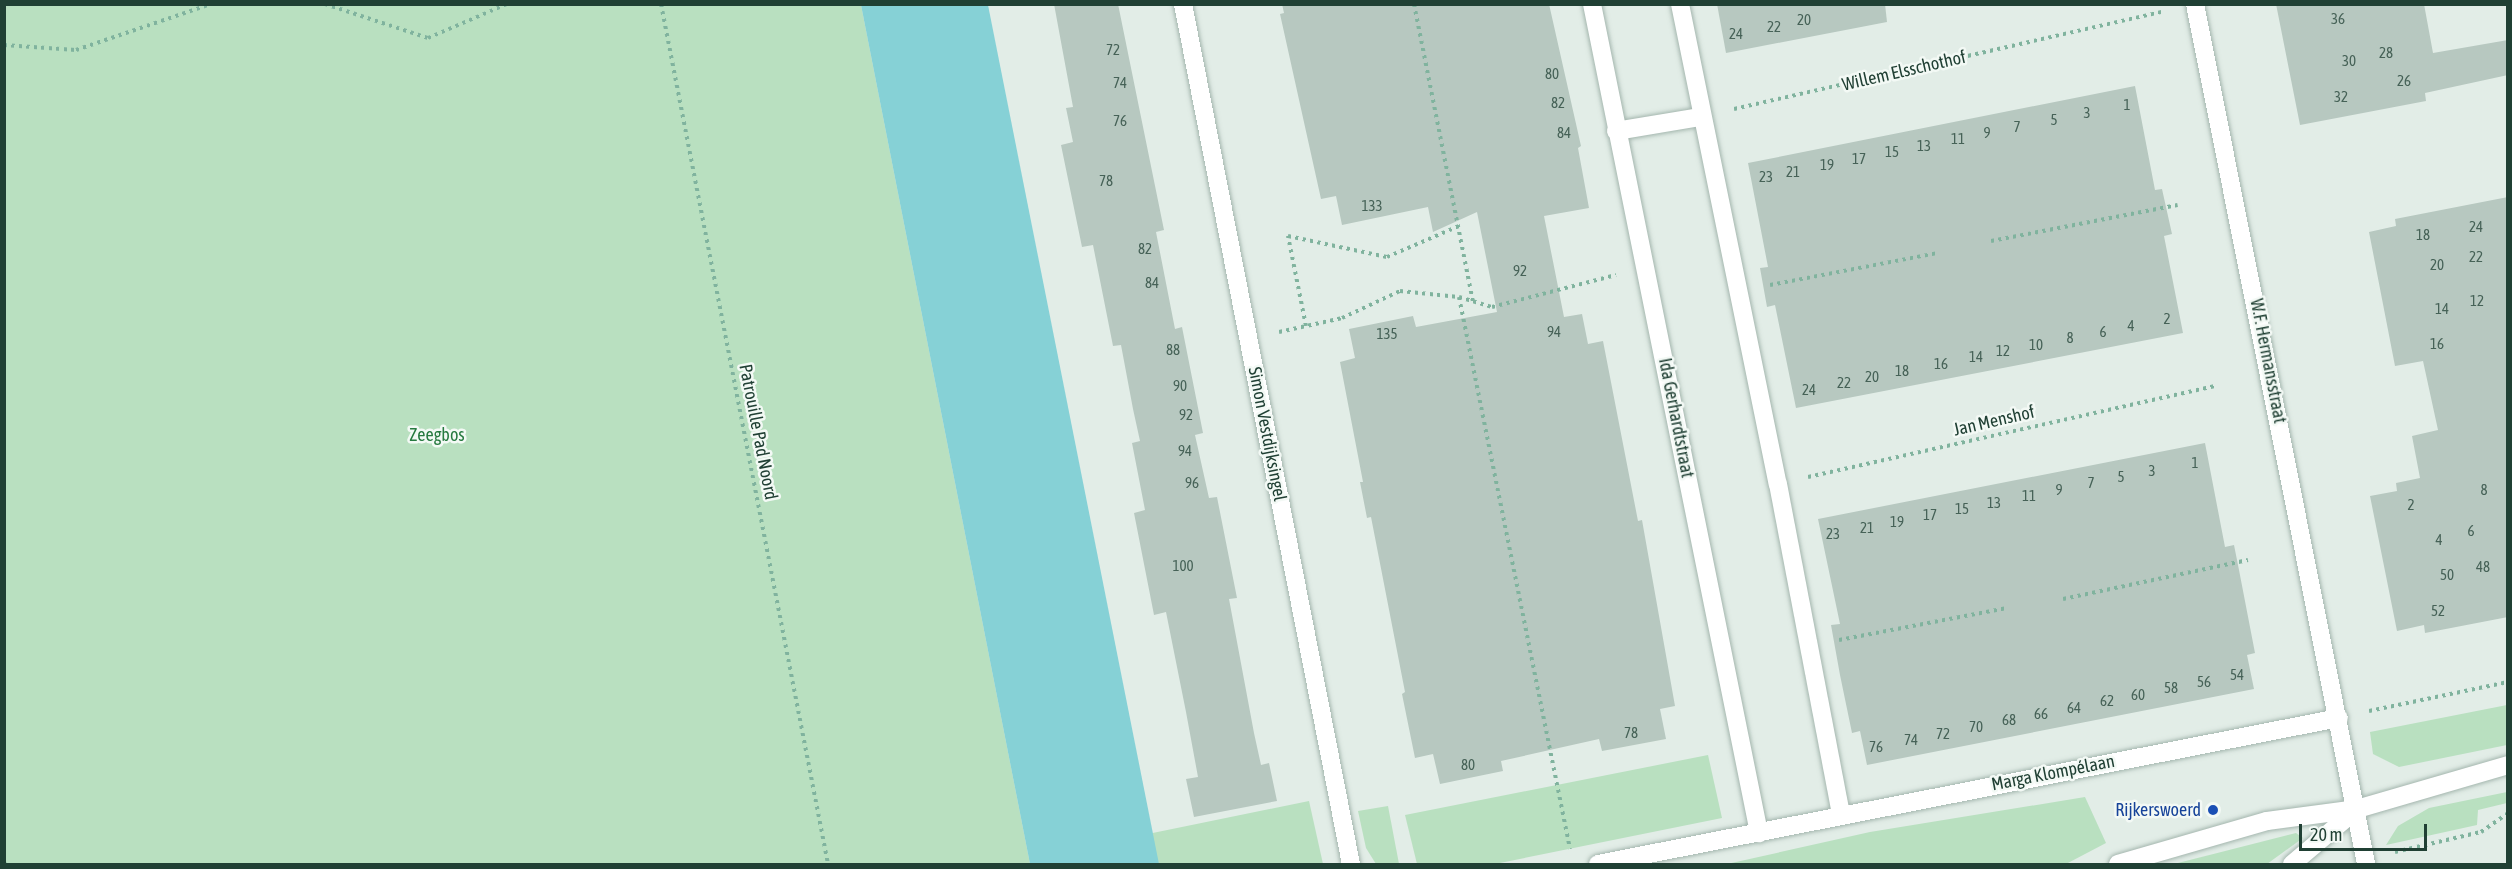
<!DOCTYPE html>
<meta charset="utf-8">
<style>
body{margin:0}
#map{position:relative;width:2512px;height:869px;overflow:hidden;background:#e2ede7;font-family:"Asap Condensed",sans-serif}
div>[style]{position:absolute}
.green>*{inset:0;background:#b9e0c0}
.water>*{inset:0;background:#86d1d6}
.building>*{inset:0;background:#b7c8c0}
.path>*{height:4px;margin-top:-2px;transform-origin:0;background:repeating-linear-gradient(90deg,#80b39e 0 3px,transparent 0 7.5px)}
.roads{filter:drop-shadow(0 0 2px #a4b6ae) drop-shadow(0 0 2px #a4b6ae)}
.lane>*{height:18px;margin:-9px;padding:0 9px;transform-origin:9px;border-radius:9px;background:#fff}
.street>*{height:18px;margin:-9px;padding:0 9px;transform-origin:9px;border-radius:9px;background:#fff}
.secondary>*{height:18px;margin:-9px;padding:0 9px;transform-origin:9px;border-radius:9px;background:#fff}
.dots>*{width:16px;height:16px;translate:-50% -50%;box-sizing:border-box;border:3px solid #f3f9f5;border-radius:50%}
span{translate:-50% -50%;white-space:nowrap;text-align:center;line-height:1.15;-webkit-text-stroke:5px #f3f9f5;paint-order:stroke}
.number-label{font-size:15px;color:#466257}
.number-label span{-webkit-text-stroke-width:0}
.street-label{font-size:18px;color:#204034}
.park-label{font-size:18px;color:#277a40}
.transit-label{font-size:18px;color:#164399}
.right{translate:-100% -50%;text-align:right}
.frame{position:absolute;inset:0;border:6px solid #204034;pointer-events:none}
.scale{position:absolute;left:2299px;top:824px;width:128px;height:27px;box-sizing:border-box;border:3px solid #204034;border-top:0;padding-left:8px;font-size:18px;line-height:21px;white-space:nowrap;color:#204034;-webkit-text-stroke:4px #f3f9f5;paint-order:stroke}
</style>
<div id="map">
<div class="green">
<i style="clip-path:polygon(4px 5px,861px 5px,1030px 864px,5px 864px)"></i>
<i style="clip-path:polygon(2507px 705px,2507px 745px,2399px 767px,2373px 754px,2370px 732px)"></i>
<i style="clip-path:polygon(1708px 755px,1722px 818px,1495px 864px,1417px 864px,1405px 815px)"></i>
<i style="clip-path:polygon(2507px 792px,2507px 803px,2478px 810px,2477px 825px,2386px 845px,2398px 826px,2429px 808px)"></i>
<i style="clip-path:polygon(2085px 797px,2106px 843px,2066px 864px,1727px 864px,1870px 832px)"></i>
<i style="clip-path:polygon(1309px 801px,1323px 864px,1144px 864px,1138px 836px)"></i>
<i style="clip-path:polygon(1388px 806px,1399px 864px,1376px 864px,1366px 848px,1358px 811px)"></i>
<i style="clip-path:polygon(2296px 833px,2303px 838px,2267px 864px,2174px 864px)"></i>
</div>
<div class="water">
<i style="clip-path:polygon(861px 5px,988px 5px,1159px 864px,1030px 864px)"></i>
</div>
<div class="building">
<i style="clip-path:polygon(1054px 4px,1118px 4px,1164px 230px,1156px 232px,1175px 329px,1182px 327px,1203px 433px,1195px 435px,1209px 498px,1217px 497px,1237px 598px,1229px 599px,1254px 733px,1261px 765px,1269px 763px,1277px 801px,1194px 817px,1186px 779px,1198px 777px,1186px 712px,1166px 612px,1154px 615px,1134px 513px,1145px 510px,1132px 443px,1140px 441px,1133px 409px,1121px 345px,1113px 346px,1093px 245px,1082px 247px,1061px 145px,1073px 142px,1066px 108px,1073px 107px)"></i>
<i style="clip-path:polygon(1282px 4px,1549px 4px,1581px 146px,1578px 148px,1589px 208px,1544px 216px,1564px 317px,1582px 314px,1588px 344px,1603px 341px,1638px 521px,1642px 520px,1675px 706px,1660px 709px,1666px 739px,1602px 751px,1599px 739px,1501px 761px,1503px 771px,1440px 784px,1433px 754px,1415px 758px,1402px 694px,1405px 692px,1371px 517px,1367px 518px,1360px 482px,1363px 482px,1340px 362px,1355px 358px,1349px 329px,1413px 316px,1416px 327px,1497px 312px,1477px 212px,1433px 232px,1428px 207px,1342px 225px,1336px 196px,1321px 199px,1280px 14px,1284px 13px)"></i>
<i style="clip-path:polygon(1717px 4px,1885px 4px,1887px 22px,1726px 53px)"></i>
<i style="clip-path:polygon(2276px 4px,2424px 4px,2433px 53px,2508px 40px,2508px 75px,2425px 93px,2426px 101px,2300px 125px)"></i>
<i style="clip-path:polygon(2135px 86px,2155px 190px,2162px 189px,2172px 234px,2164px 236px,2183px 333px,1796px 408px,1775px 305px,1767px 307px,1760px 268px,1768px 267px,1748px 163px)"></i>
<i style="clip-path:polygon(2508px 197px,2508px 617px,2425px 633px,2424px 625px,2397px 631px,2370px 496px,2397px 491px,2396px 483px,2420px 478px,2412px 436px,2438px 430px,2423px 361px,2395px 366px,2369px 232px,2396px 226px,2395px 219px)"></i>
<i style="clip-path:polygon(2205px 443px,2225px 547px,2234px 545px,2239px 570px,2255px 653px,2247px 655px,2254px 689px,1867px 765px,1860px 731px,1852px 733px,1840px 675px,1831px 625px,1840px 624px,1818px 519px)"></i>
</div>
<div class="path">
<i style="left:325px;top:4px;width:108px;rotate:18.3deg"></i>
<i style="left:428px;top:38px;width:86px;rotate:-23.3deg"></i>
<i style="left:661px;top:4px;width:876px;rotate:79.01deg"></i>
<i style="left:1414px;top:4px;width:303px;rotate:78.8deg"></i>
<i style="left:4px;top:45px;width:72px;rotate:4deg"></i>
<i style="left:76px;top:50px;width:143px;rotate:-18.8deg"></i>
<i style="left:1734px;top:109px;width:442px;rotate:-12.8deg"></i>
<i style="left:1991px;top:241px;width:190px;rotate:-10.9deg"></i>
<i style="left:1770px;top:285px;width:170px;rotate:-10.8deg"></i>
<i style="left:1459px;top:297px;width:563px;rotate:78.63deg"></i>
<i style="left:1306px;top:326px;width:92px;rotate:-101.3deg"></i>
<i style="left:1288px;top:236px;width:101px;rotate:12deg"></i>
<i style="left:1387px;top:257px;width:78px;rotate:-23.3deg"></i>
<i style="left:1279px;top:332px;width:65px;rotate:-12.5deg"></i>
<i style="left:1342px;top:318px;width:64px;rotate:-25deg"></i>
<i style="left:1400px;top:291px;width:59px;rotate:5.8deg"></i>
<i style="left:1459px;top:297px;width:34px;rotate:17deg"></i>
<i style="left:1492px;top:307px;width:128px;rotate:-14.5deg"></i>
<i style="left:1808px;top:477px;width:417px;rotate:-12.6deg"></i>
<i style="left:2063px;top:599px;width:189px;rotate:-11.9deg"></i>
<i style="left:1839px;top:640px;width:171px;rotate:-10.8deg"></i>
<i style="left:2369px;top:711px;width:142px;rotate:-11.8deg"></i>
<i style="left:2395px;top:852px;width:88px;rotate:-13.1deg"></i>
<i style="left:2481px;top:832px;width:33px;rotate:-35deg"></i>
<i style="left:4px;top:862px;width:2px;rotate:63deg"></i>
</div>
<div class="roads">
<div class="lane">
<i style="left:2118px;top:864px;width:155px;rotate:-16.1deg"></i>
<i style="left:2267px;top:821px;width:91px;rotate:-7.6deg"></i>
<i style="left:2292px;top:864px;width:85px;rotate:-40.2deg"></i>
</div>
<div class="street">
<i style="left:1183px;top:4px;width:876px;rotate:78.95deg"></i>
<i style="left:1592px;top:4px;width:846px;rotate:78.61deg"></i>
<i style="left:1680px;top:4px;width:490px;rotate:78.5deg"></i>
<i style="left:1778px;top:484px;width:337px;rotate:79.2deg"></i>
<i style="left:2195px;top:4px;width:877px;rotate:78.75deg"></i>
<i style="left:1616px;top:131px;width:86px;rotate:-9.4deg"></i>
<i style="left:1598px;top:864px;width:755px;rotate:-11.15deg"></i>
</div>
<div class="secondary">
<i style="left:2357px;top:809px;width:157px;rotate:-16.2deg"></i>
</div>
</div>
<div class="dots">
<i style="left:2213px;top:810px;background:#1a4fb4"></i>
</div>
<div class="number-label">
<span style="left:2338px;top:19px">36</span>
<span style="left:1804px;top:20px">20</span>
<span style="left:1774px;top:27px">22</span>
<span style="left:1736px;top:34px">24</span>
<span style="left:1113px;top:50px">72</span>
<span style="left:2386px;top:53px">28</span>
<span style="left:2349px;top:61px">30</span>
<span style="left:1552px;top:74px">80</span>
<span style="left:2404px;top:81px">26</span>
<span style="left:1120px;top:83px">74</span>
<span style="left:2341px;top:97px">32</span>
<span style="left:1558px;top:103px">82</span>
<span style="left:2127px;top:105px">1</span>
<span style="left:2087px;top:113px">3</span>
<span style="left:2054px;top:120px">5</span>
<span style="left:1120px;top:121px">76</span>
<span style="left:2017px;top:127px">7</span>
<span style="left:1564px;top:133px">84</span>
<span style="left:1987px;top:133px">9</span>
<span style="left:1958px;top:139px">11</span>
<span style="left:1924px;top:146px">13</span>
<span style="left:1892px;top:152px">15</span>
<span style="left:1859px;top:159px">17</span>
<span style="left:1827px;top:165px">19</span>
<span style="left:1793px;top:172px">21</span>
<span style="left:1766px;top:177px">23</span>
<span style="left:1106px;top:181px">78</span>
<span style="left:1372px;top:206px">133</span>
<span style="left:2476px;top:227px">24</span>
<span style="left:2423px;top:235px">18</span>
<span style="left:1145px;top:249px">82</span>
<span style="left:2476px;top:257px">22</span>
<span style="left:2437px;top:265px">20</span>
<span style="left:1520px;top:271px">92</span>
<span style="left:1152px;top:283px">84</span>
<span style="left:2477px;top:301px">12</span>
<span style="left:2442px;top:309px">14</span>
<span style="left:2167px;top:319px">2</span>
<span style="left:2131px;top:326px">4</span>
<span style="left:1554px;top:332px">94</span>
<span style="left:2103px;top:332px">6</span>
<span style="left:1387px;top:334px">135</span>
<span style="left:2070px;top:338px">8</span>
<span style="left:2437px;top:344px">16</span>
<span style="left:2036px;top:345px">10</span>
<span style="left:1173px;top:350px">88</span>
<span style="left:2003px;top:351px">12</span>
<span style="left:1976px;top:357px">14</span>
<span style="left:1941px;top:364px">16</span>
<span style="left:1902px;top:371px">18</span>
<span style="left:1872px;top:377px">20</span>
<span style="left:1844px;top:383px">22</span>
<span style="left:1180px;top:386px">90</span>
<span style="left:1809px;top:390px">24</span>
<span style="left:1186px;top:415px">92</span>
<span style="left:1185px;top:451px">94</span>
<span style="left:2195px;top:463px">1</span>
<span style="left:2152px;top:471px">3</span>
<span style="left:2121px;top:477px">5</span>
<span style="left:1192px;top:483px">96</span>
<span style="left:2091px;top:483px">7</span>
<span style="left:2059px;top:490px">9</span>
<span style="left:2484px;top:490px">8</span>
<span style="left:2029px;top:496px">11</span>
<span style="left:1994px;top:503px">13</span>
<span style="left:2411px;top:505px">2</span>
<span style="left:1962px;top:509px">15</span>
<span style="left:1930px;top:515px">17</span>
<span style="left:1897px;top:522px">19</span>
<span style="left:1867px;top:528px">21</span>
<span style="left:2471px;top:531px">6</span>
<span style="left:1833px;top:534px">23</span>
<span style="left:2439px;top:540px">4</span>
<span style="left:1183px;top:566px">100</span>
<span style="left:2483px;top:567px">48</span>
<span style="left:2447px;top:575px">50</span>
<span style="left:2438px;top:611px">52</span>
<span style="left:2237px;top:675px">54</span>
<span style="left:2204px;top:682px">56</span>
<span style="left:2171px;top:688px">58</span>
<span style="left:2138px;top:695px">60</span>
<span style="left:2107px;top:701px">62</span>
<span style="left:2074px;top:708px">64</span>
<span style="left:2041px;top:714px">66</span>
<span style="left:2009px;top:720px">68</span>
<span style="left:1976px;top:727px">70</span>
<span style="left:1631px;top:733px">78</span>
<span style="left:1943px;top:734px">72</span>
<span style="left:1911px;top:740px">74</span>
<span style="left:1876px;top:747px">76</span>
<span style="left:1468px;top:765px">80</span>
</div>
<div class="street-label">
<span style="left:1904px;top:71px;rotate:-13deg">Willem Elsschothof</span>
<span style="left:2268px;top:361px;rotate:79deg">W.F. Hermansstraat</span>
<span style="left:1676px;top:418px;rotate:79deg">Ida Gerhardtstraat</span>
<span style="left:1994px;top:421px;rotate:-13deg">Jan Menshof</span>
<span style="left:758px;top:432px;rotate:79deg">Patrouille Pad Noord</span>
<span style="left:1267px;top:434px;rotate:79deg">Simon Vestdijksingel</span>
<span style="left:2053px;top:773px;rotate:-11deg">Marga Klompélaan</span>
</div>
<div class="park-label">
<span style="left:437px;top:435px">Zeegbos</span>
</div>
<div class="transit-label">
<span class="right" style="left:2201px;top:810px">Rijkerswoerd</span>
</div>
<div class="frame"></div>
<div class="scale">20 m</div>
</div>
